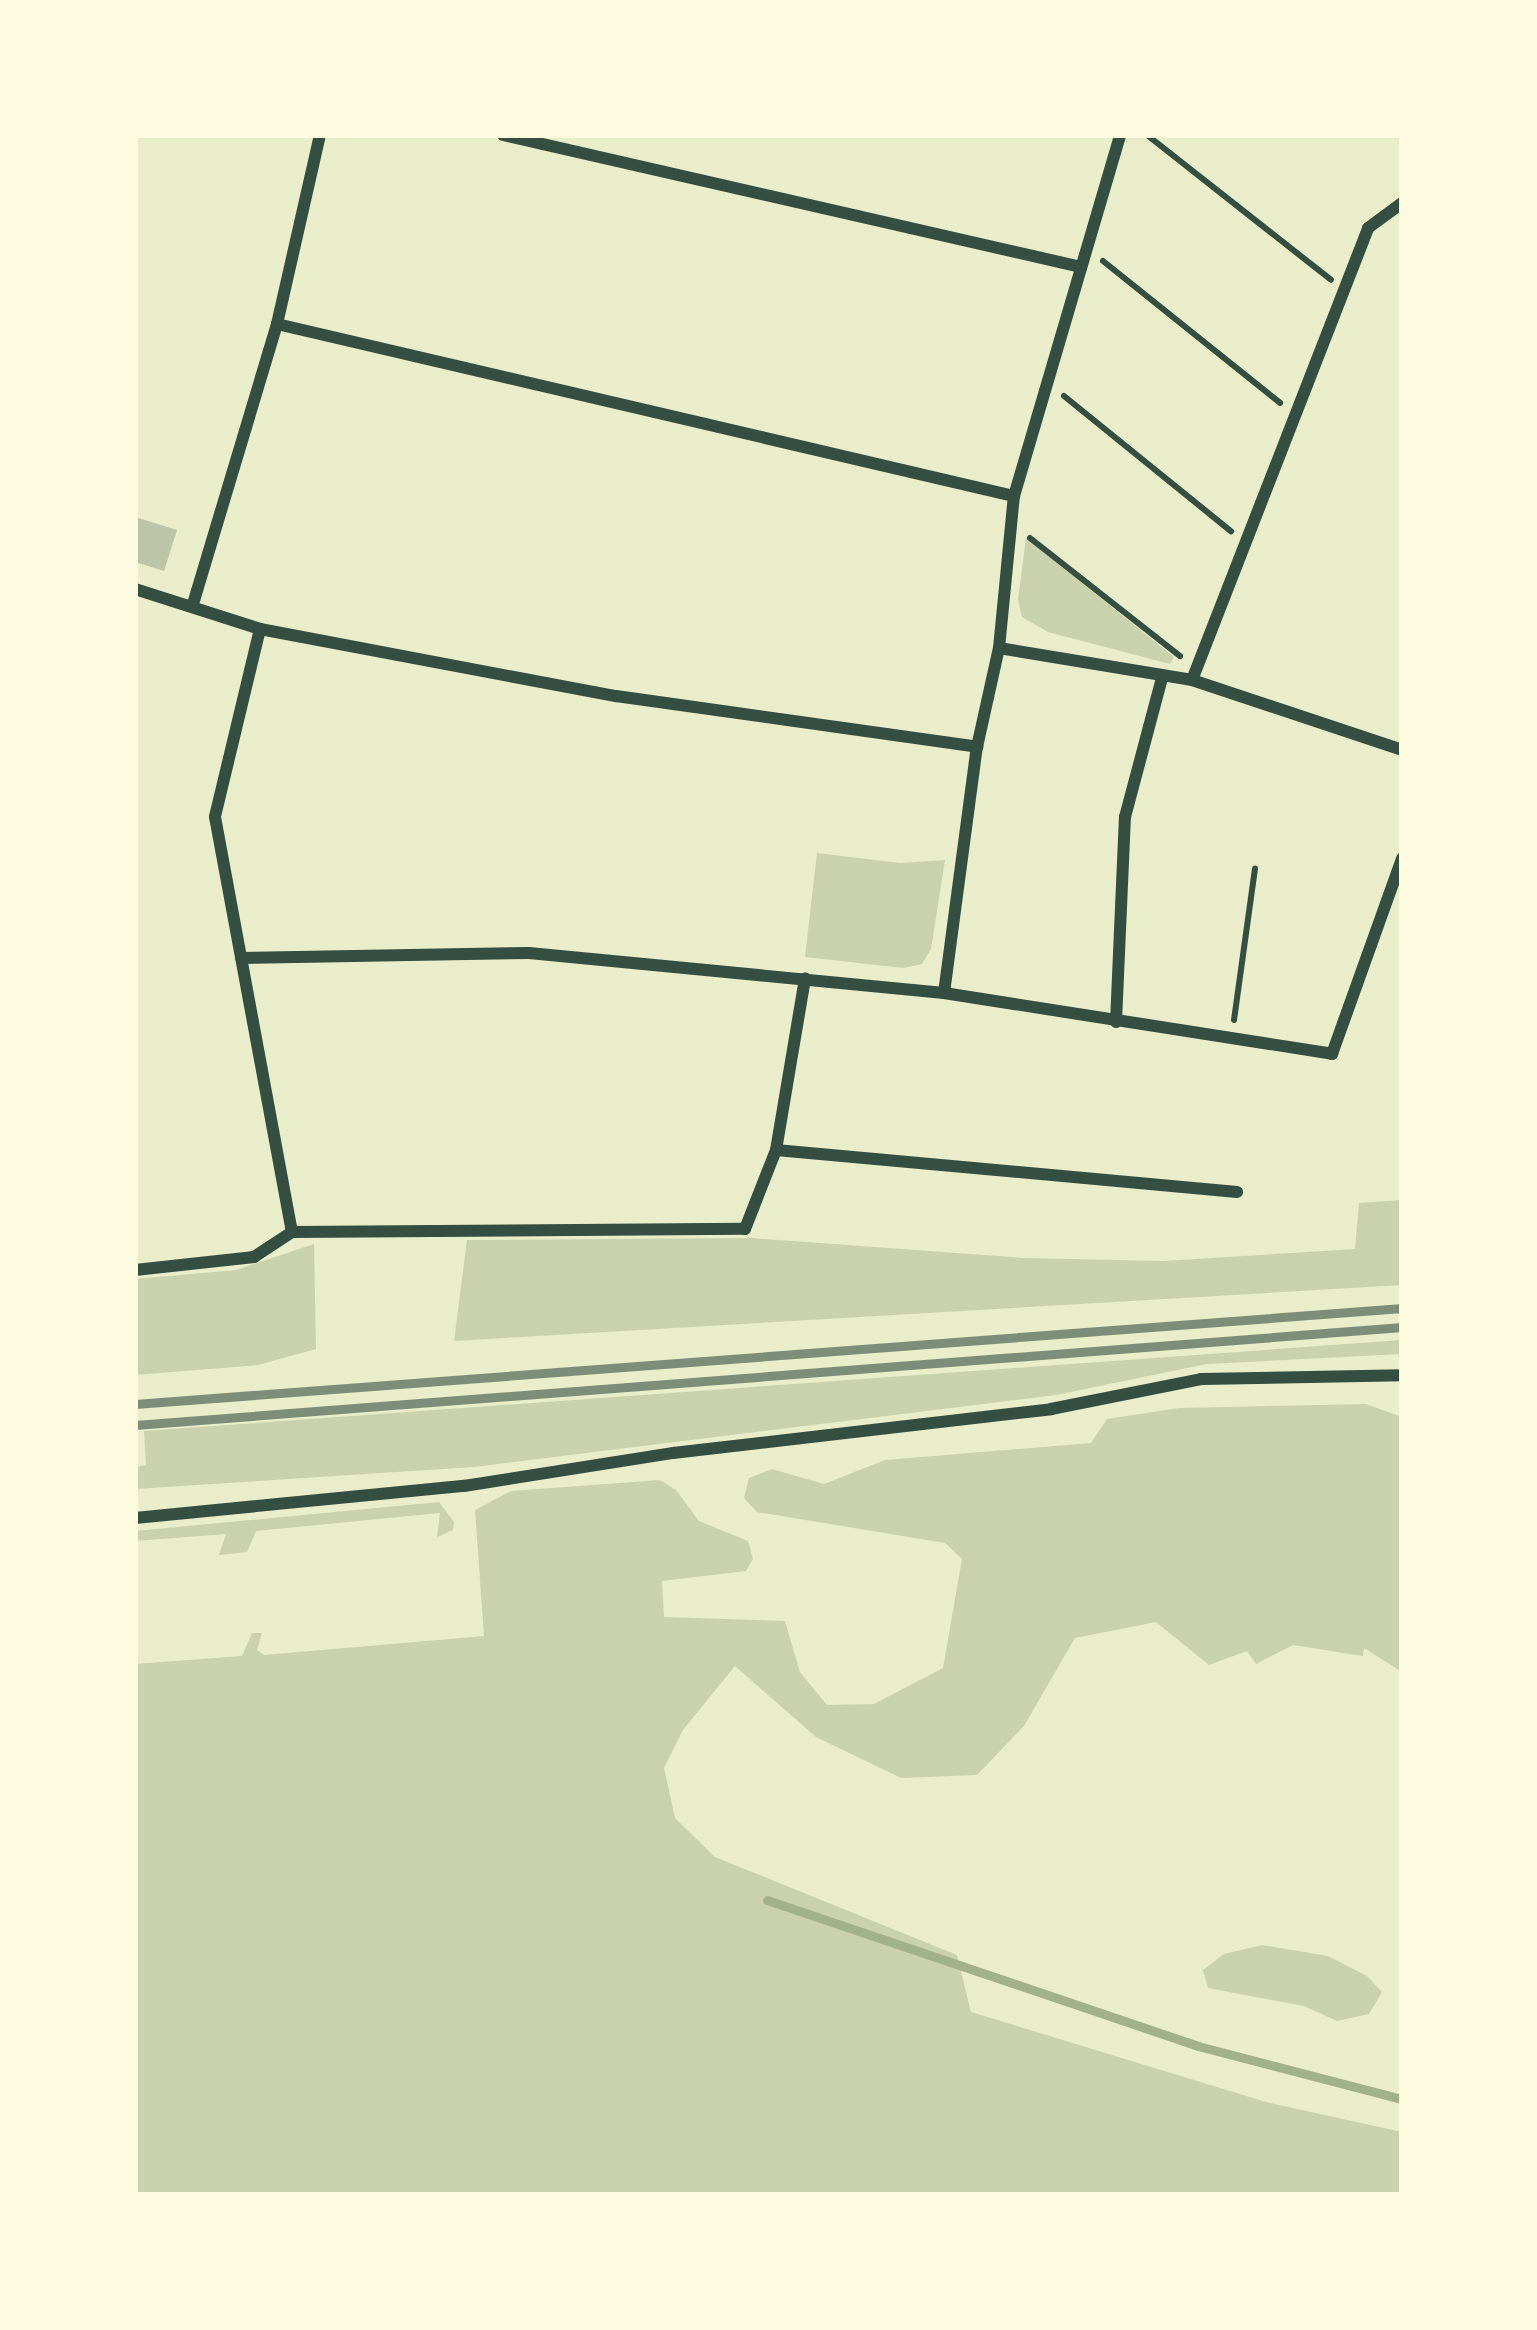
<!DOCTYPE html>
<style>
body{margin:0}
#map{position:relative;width:1537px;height:2330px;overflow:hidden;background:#e9edc9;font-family:"Alegreya Sans",sans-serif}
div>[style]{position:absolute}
.green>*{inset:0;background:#cad2ad}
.stream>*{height:9px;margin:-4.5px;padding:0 4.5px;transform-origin:4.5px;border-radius:4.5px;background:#a3b18a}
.building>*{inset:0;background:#bcc5a7}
.path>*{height:6px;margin:-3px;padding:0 3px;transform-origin:3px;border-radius:3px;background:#344e41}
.minor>*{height:12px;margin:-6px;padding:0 6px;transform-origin:6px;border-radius:6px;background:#344e41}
.rail>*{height:9px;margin:-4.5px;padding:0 4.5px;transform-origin:4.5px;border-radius:4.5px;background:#7c8e77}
span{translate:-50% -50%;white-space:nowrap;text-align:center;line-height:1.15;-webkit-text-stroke:9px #fefae0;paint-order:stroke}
.frame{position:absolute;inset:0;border:138px solid #fefae0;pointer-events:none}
</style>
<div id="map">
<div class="green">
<i style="clip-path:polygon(1026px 538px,1174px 657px,1170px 664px,1048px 632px,1022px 617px,1018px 600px)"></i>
<i style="clip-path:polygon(817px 853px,900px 863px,945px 860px,931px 949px,922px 964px,903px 968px,805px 957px)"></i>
<i style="clip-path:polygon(1402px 1200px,1402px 1285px,454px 1341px,467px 1240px,752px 1238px,1024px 1258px,1163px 1261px,1355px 1249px,1359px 1203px)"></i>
<i style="clip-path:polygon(314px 1244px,316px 1349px,258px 1365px,135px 1375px,135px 1279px,236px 1270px)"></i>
<i style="clip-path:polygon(1402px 1340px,1402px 1354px,1207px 1364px,1056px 1395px,474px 1467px,135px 1489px,135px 1467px,146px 1465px,144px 1431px)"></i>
<i style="clip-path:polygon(1366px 1404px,1402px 1417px,1402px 1672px,1364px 1648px,1363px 1656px,1293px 1645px,1256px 1664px,1247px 1651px,1209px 1665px,1156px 1622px,1075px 1638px,1024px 1726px,977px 1775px,901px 1778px,816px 1737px,735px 1666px,683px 1730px,664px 1768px,675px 1818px,715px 1857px,957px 1955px,971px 2012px,1266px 2102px,1402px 2132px,1402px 2195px,135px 2195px,135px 1664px,242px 1656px,252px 1633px,262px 1633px,257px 1650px,264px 1655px,484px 1636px,475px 1510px,511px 1491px,660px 1480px,676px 1490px,699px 1521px,748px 1541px,753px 1559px,746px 1571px,662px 1581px,664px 1617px,785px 1621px,800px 1672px,827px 1705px,874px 1704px,943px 1668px,962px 1559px,945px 1543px,757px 1512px,744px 1498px,749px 1478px,772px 1469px,824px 1484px,885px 1460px,1091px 1443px,1107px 1419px,1179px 1408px)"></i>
<i style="clip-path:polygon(439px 1502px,454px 1522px,453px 1530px,437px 1537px,440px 1513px,256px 1531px,247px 1552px,219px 1555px,226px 1534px,135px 1541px,135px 1531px)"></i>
<i style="clip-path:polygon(1262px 1945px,1328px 1956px,1367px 1976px,1382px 1992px,1369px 2014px,1337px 2021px,1304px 2006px,1208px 1988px,1203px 1970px,1224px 1954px)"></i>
</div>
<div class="stream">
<i style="left:767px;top:1900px;width:455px;rotate:18.7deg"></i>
<i style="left:1198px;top:2046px;width:211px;rotate:14.6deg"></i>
</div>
<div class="building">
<i style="clip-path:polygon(135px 517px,177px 530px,164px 571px,135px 562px)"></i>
</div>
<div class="path">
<i style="left:1147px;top:135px;width:234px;rotate:38.2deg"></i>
<i style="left:1103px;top:261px;width:227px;rotate:38.7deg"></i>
<i style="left:1064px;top:396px;width:215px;rotate:39deg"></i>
<i style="left:1030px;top:538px;width:191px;rotate:38.2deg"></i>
<i style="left:1234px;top:1020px;width:153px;rotate:-82.1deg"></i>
</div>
<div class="minor">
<i style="left:503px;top:135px;width:589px;rotate:12.86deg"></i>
<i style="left:277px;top:324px;width:757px;rotate:13.14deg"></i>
<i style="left:135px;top:589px;width:131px;rotate:17.7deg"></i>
<i style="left:260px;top:629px;width:362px;rotate:10.7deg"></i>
<i style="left:616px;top:696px;width:365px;rotate:8deg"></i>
<i style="left:193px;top:604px;width:292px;rotate:-73.3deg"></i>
<i style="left:277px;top:324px;width:194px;rotate:-77.2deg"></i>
<i style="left:260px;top:629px;width:193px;rotate:103.5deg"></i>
<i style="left:215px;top:817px;width:422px;rotate:79.5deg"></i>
<i style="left:999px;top:648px;width:196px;rotate:9.4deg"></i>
<i style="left:1192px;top:680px;width:221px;rotate:18.4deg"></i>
<i style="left:1192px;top:680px;width:485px;rotate:-68.7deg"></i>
<i style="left:1368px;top:228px;width:42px;rotate:-36.3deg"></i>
<i style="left:241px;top:958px;width:288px;rotate:-1deg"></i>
<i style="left:529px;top:953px;width:417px;rotate:5.5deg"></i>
<i style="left:944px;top:993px;width:393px;rotate:8.9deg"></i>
<i style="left:1332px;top:1054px;width:208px;rotate:-70.3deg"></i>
<i style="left:944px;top:993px;width:248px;rotate:-82.4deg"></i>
<i style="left:977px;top:747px;width:101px;rotate:-77.5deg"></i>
<i style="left:999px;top:648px;width:153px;rotate:-84.4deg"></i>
<i style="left:1014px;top:496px;width:376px;rotate:-73.6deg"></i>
<i style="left:1116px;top:1022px;width:205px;rotate:-87.5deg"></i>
<i style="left:1125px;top:817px;width:144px;rotate:-75.1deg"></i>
<i style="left:776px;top:1150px;width:463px;rotate:5.2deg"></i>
<i style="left:135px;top:1270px;width:120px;rotate:-6.2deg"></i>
<i style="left:254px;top:1257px;width:45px;rotate:-33.3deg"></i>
<i style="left:292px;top:1232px;width:453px;rotate:-0.4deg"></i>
<i style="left:745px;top:1229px;width:85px;rotate:-68.6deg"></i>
<i style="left:776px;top:1150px;width:174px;rotate:-80.4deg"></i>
<i style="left:135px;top:1518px;width:331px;rotate:-5.6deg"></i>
<i style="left:464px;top:1486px;width:212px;rotate:-9deg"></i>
<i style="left:673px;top:1453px;width:381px;rotate:-6.6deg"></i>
<i style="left:1051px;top:1409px;width:153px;rotate:-11.3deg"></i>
<i style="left:1201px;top:1379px;width:201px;rotate:-1.1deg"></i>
</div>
<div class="rail">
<i style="left:135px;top:1404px;width:1271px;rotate:-4.33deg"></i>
<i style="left:135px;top:1425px;width:1271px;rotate:-4.42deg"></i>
</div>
<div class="frame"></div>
</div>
